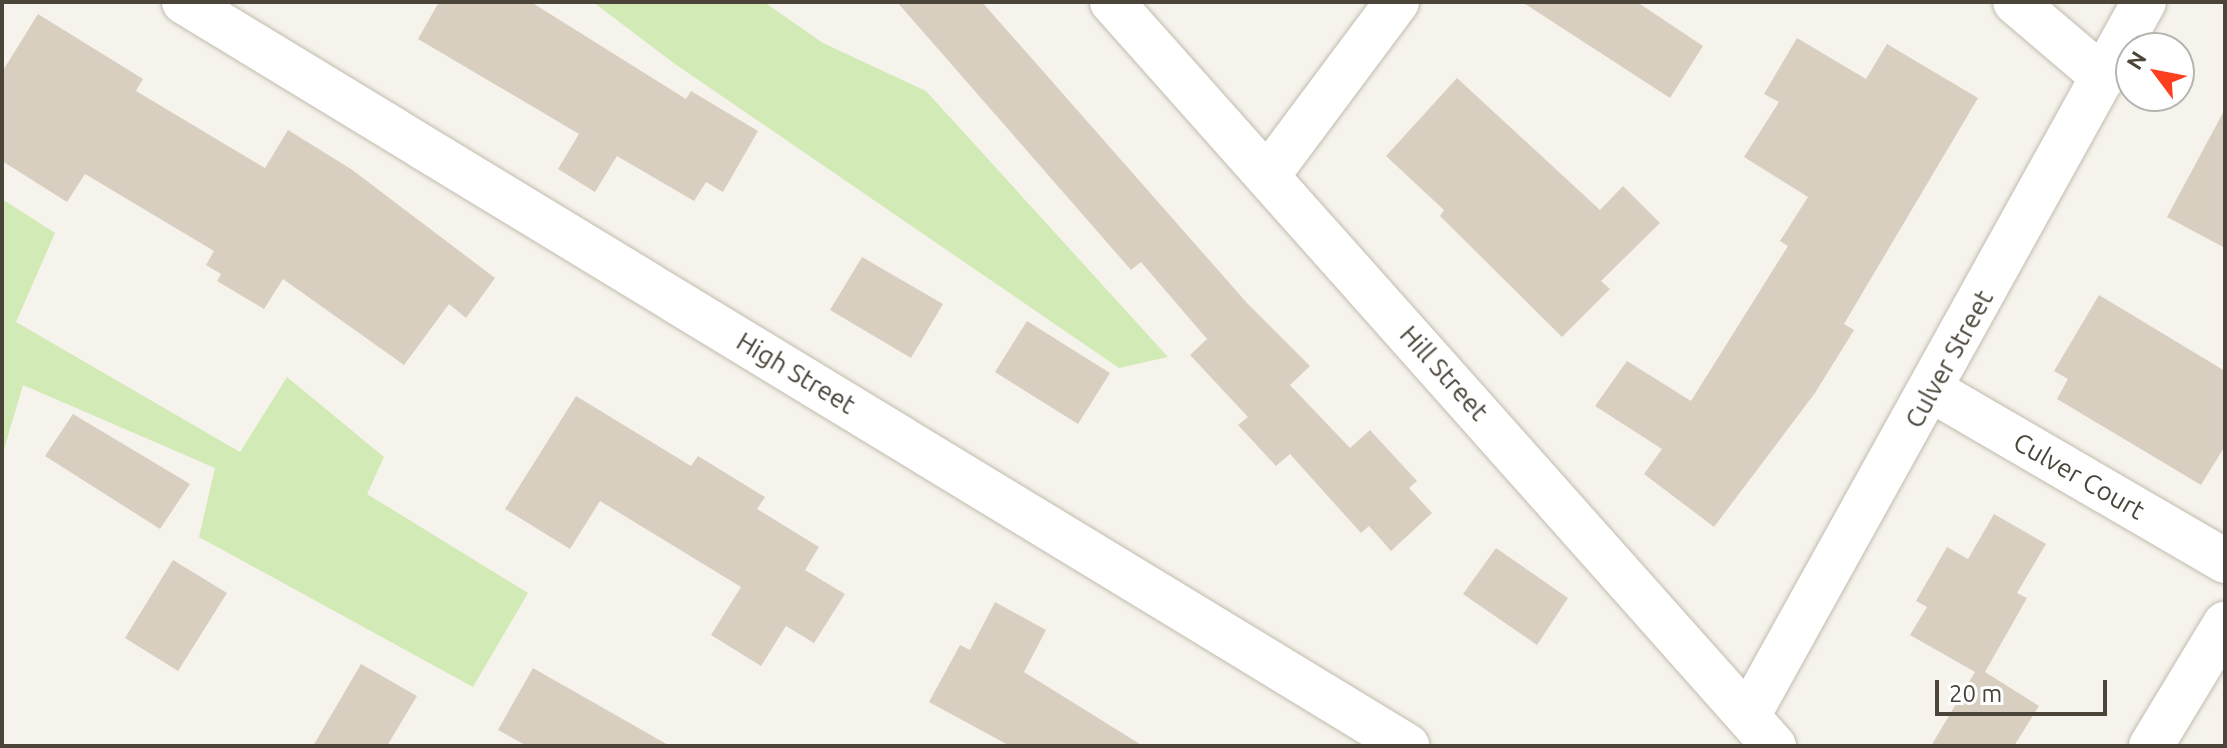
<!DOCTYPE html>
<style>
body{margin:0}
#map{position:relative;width:2227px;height:748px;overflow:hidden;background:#f6f3ec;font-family:Ubuntu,sans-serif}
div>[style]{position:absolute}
.green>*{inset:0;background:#d2eab5}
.building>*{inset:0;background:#d8cfc1}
.roads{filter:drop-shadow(0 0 2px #c2bbae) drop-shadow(0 0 2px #c2bbae)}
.minor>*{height:44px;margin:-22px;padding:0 22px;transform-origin:22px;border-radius:22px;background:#fff}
.tertiary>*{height:44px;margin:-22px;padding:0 22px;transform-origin:22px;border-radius:22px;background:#fff}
span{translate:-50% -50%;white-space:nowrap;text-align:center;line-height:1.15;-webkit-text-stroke:7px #fff;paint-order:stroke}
.street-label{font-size:26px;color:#4b4439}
.frame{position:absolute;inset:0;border:4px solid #4b4439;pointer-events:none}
.north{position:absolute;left:2115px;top:32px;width:80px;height:80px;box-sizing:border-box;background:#fff;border:2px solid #b7b4b0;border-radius:50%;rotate:302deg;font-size:22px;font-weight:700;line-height:32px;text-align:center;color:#4b4439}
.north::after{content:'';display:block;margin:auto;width:28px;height:36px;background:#fc3f1d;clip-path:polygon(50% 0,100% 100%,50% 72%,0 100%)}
.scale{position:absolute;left:1935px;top:680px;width:172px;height:36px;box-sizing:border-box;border:4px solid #4b4439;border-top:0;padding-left:10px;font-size:24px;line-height:28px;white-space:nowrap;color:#4b4439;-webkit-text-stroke:6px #fff;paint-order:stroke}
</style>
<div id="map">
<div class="green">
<i style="clip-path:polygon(593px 2px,764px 2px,823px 43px,926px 91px,1168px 357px,1119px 368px,675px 64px)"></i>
<i style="clip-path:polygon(2px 199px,55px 233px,16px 322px,240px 452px,287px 377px,384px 457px,367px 494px,528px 593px,473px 687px,199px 537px,215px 468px,23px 385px,2px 456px)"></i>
</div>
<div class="building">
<i style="clip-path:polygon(439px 2px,531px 2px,686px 99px,691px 91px,758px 131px,723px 192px,706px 182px,694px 201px,617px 156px,595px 192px,558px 169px,579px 134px,418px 39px)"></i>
<i style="clip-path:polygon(897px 2px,982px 2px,1247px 303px,1310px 366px,1290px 385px,1350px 448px,1370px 430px,1417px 481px,1409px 488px,1432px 513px,1391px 551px,1369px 526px,1361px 533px,1290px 454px,1276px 466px,1238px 425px,1248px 417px,1190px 355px,1207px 339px,1141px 262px,1131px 270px)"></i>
<i style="clip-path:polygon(1522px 2px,1637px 2px,1703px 46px,1670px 98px)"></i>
<i style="clip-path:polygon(38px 14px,143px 79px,136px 91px,265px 168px,288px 130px,351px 169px,495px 278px,466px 318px,449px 304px,404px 365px,283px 279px,264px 309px,217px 281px,221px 274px,206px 265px,214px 251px,85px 174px,67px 202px,2px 161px,2px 72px)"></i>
<i style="clip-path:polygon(1797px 38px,1866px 79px,1887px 44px,1978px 98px,1844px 324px,1854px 330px,1815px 393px,1714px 527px,1644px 474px,1662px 449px,1595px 406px,1627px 361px,1691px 401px,1788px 246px,1780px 241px,1808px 197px,1744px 157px,1779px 102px,1764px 94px)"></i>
<i style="clip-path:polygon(1457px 78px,1600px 210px,1623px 186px,1660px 223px,1601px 281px,1610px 289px,1562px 337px,1440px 216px,1444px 210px,1386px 156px)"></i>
<i style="clip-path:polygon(2225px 109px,2225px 248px,2167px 217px)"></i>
<i style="clip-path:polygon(862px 257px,943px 304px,911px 358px,830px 310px)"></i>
<i style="clip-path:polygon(2099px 295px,2225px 371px,2225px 446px,2201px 485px,2057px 399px,2068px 379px,2054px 371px)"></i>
<i style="clip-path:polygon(1027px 321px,1110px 373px,1078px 424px,995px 372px)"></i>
<i style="clip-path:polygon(576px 396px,691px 466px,698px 456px,765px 497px,757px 509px,819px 547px,805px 570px,845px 594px,814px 643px,786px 626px,761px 666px,711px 635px,741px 587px,600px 501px,570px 549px,505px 509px)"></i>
<i style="clip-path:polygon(73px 414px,190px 484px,160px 529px,45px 456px)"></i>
<i style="clip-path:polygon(1994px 514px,2046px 544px,2017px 593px,2027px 598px,1985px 672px,2039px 706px,2014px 746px,1931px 746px,1975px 672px,1910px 635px,1927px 607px,1916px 601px,1947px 547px,1968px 559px)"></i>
<i style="clip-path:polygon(1496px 548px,1568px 598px,1537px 645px,1463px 594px)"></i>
<i style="clip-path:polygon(173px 560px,227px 593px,178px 671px,125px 638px)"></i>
<i style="clip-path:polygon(995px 602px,1046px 630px,1024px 672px,1143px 746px,1010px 746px,929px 702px,960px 645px,970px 650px)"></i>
<i style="clip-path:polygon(361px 664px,417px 696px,387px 746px,313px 746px)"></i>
<i style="clip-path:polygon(533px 668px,670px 746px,527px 746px,498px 730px)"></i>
</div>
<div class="roads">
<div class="minor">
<i style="left:184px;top:2px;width:1432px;rotate:31.31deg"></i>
<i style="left:2015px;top:2px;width:116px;rotate:40.4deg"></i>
<i style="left:1268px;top:175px;width:216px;rotate:-53.3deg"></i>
<i style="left:1933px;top:391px;width:338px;rotate:30.2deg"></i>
<i style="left:1749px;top:714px;width:814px;rotate:-60.98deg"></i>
<i style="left:2151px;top:746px;width:143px;rotate:-58.8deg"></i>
</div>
<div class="tertiary">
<i style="left:1112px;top:2px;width:996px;rotate:48.34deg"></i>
</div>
</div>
<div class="street-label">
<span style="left:1949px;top:359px;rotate:-61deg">Culver Street</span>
<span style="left:796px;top:373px;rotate:31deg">High Street</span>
<span style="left:1444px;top:373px;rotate:48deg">Hill Street</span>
<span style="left:2079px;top:476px;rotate:30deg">Culver Court</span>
</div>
<div class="frame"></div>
<div class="north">N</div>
<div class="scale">20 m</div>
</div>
